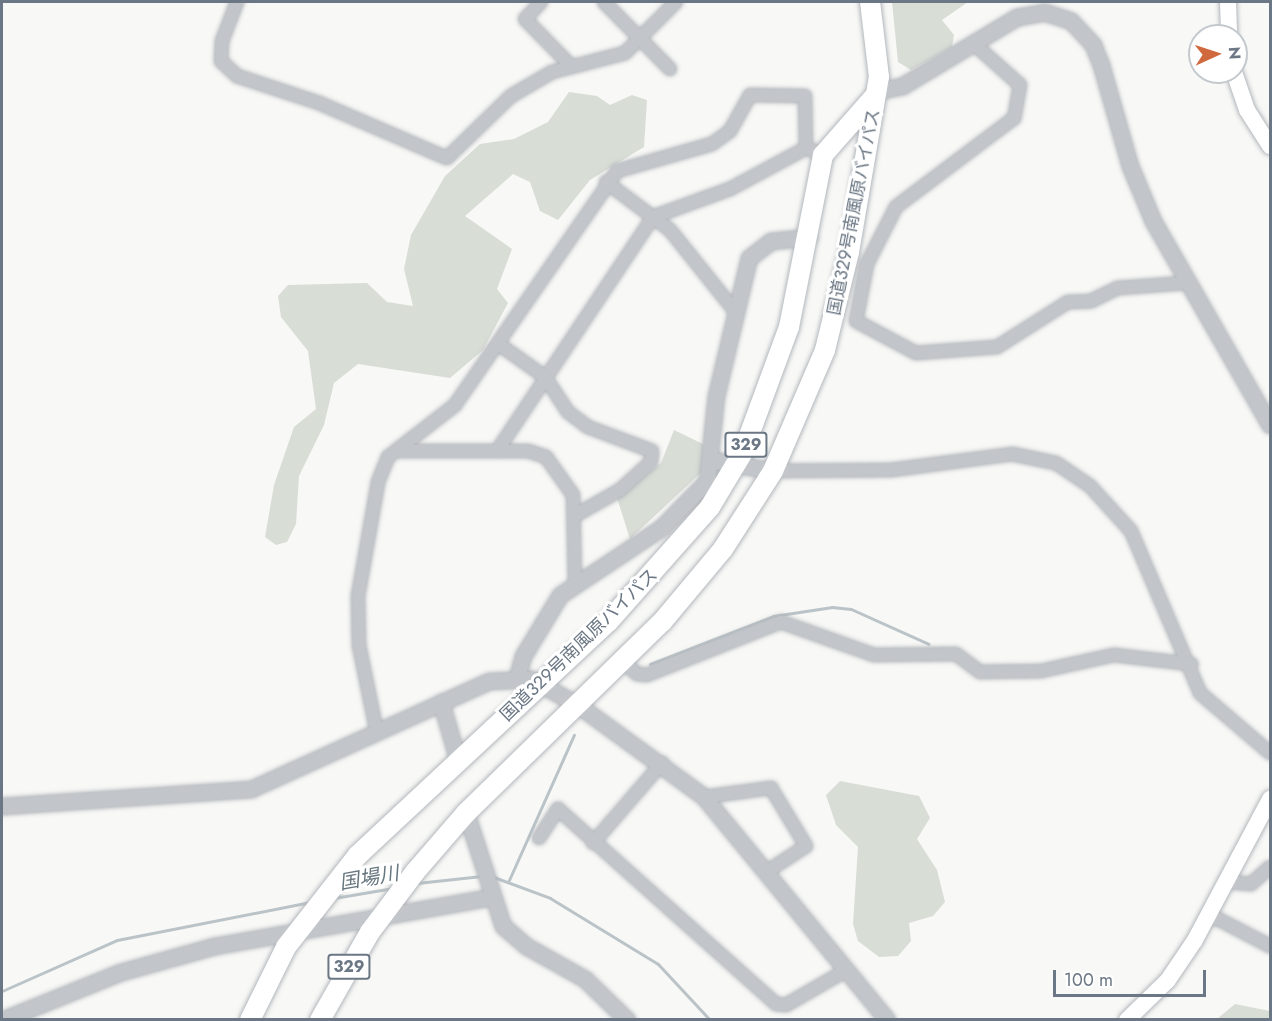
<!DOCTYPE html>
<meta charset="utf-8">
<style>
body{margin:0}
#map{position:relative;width:1272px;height:1021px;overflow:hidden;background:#f8f8f6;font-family:Jost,"Noto Sans JP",sans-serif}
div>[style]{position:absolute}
.green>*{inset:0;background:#d8ddd6}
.stream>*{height:3px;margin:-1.5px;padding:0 1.5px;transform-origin:1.5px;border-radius:1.5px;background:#bac3c7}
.roads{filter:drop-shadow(0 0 2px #b3b7bc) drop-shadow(0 0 2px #b3b7bc)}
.minor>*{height:12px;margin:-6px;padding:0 6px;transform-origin:6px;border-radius:6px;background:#c2c5c9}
.tertiary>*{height:15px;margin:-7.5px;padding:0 7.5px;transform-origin:7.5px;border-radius:7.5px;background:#c2c5c9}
.secondary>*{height:16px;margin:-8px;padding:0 8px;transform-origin:8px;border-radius:8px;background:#fff}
.trunk>*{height:20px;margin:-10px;padding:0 10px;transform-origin:10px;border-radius:10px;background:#fff}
span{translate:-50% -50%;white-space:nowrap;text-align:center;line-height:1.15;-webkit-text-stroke:6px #fff;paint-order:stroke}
.shield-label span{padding:2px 4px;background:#fff;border:2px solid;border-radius:4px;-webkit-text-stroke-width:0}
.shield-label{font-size:16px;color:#6b7784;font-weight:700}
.street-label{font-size:18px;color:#6b7784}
.water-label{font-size:20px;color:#67777f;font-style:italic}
.frame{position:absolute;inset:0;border:3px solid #6b7784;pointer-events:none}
.north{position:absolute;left:1188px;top:24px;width:60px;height:60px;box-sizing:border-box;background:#fff;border:2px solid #c4c9ce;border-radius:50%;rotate:87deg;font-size:16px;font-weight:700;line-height:24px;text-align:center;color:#6b7784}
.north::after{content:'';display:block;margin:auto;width:21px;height:27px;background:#d0693e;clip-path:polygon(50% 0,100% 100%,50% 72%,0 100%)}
.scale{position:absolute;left:1053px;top:970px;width:153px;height:27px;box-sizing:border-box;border:3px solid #6b7784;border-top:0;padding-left:8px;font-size:18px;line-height:21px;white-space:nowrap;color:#6b7784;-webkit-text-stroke:4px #fff;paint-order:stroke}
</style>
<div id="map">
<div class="green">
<i style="clip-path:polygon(892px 2px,968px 2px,942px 20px,954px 35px,952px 47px,911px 70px,898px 62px)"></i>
<i style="clip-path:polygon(569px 92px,597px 96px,610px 105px,632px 95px,647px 100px,644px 147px,590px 180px,558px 220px,540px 211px,530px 182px,513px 174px,465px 216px,512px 249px,497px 289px,508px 303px,483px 350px,450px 378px,358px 364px,334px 383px,324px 425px,299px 476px,296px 524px,287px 542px,276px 545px,265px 537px,274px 485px,294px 427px,316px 409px,308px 351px,281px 317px,278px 296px,288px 285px,367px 283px,387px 302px,413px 306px,404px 269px,411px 235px,445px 176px,480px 144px,514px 139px,548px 122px)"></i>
<i style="clip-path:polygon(674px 430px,703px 444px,705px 469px,630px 539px,617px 498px,661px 463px)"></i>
<i style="clip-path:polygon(840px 781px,919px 796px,930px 818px,917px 839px,937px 870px,945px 902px,933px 916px,909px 923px,911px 941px,898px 956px,879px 957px,858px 941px,853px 924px,858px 847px,836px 825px,826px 795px)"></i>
<i style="clip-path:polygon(1235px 1004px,1270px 1011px,1270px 1019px,1217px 1019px)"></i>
</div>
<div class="stream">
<i style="left:650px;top:664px;width:132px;rotate:-21.3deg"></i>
<i style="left:773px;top:616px;width:60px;rotate:-8.7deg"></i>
<i style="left:832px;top:607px;width:19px;rotate:6deg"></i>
<i style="left:851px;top:609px;width:85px;rotate:24.2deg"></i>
<i style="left:491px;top:876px;width:63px;rotate:20.4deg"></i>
<i style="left:550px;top:898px;width:127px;rotate:31.4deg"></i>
<i style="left:658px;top:964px;width:76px;rotate:47.1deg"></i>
<i style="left:509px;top:880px;width:159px;rotate:-65.9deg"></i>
<i style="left:417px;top:883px;width:65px;rotate:-6.1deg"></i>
<i style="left:334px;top:898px;width:60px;rotate:-9.6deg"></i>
<i style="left:2px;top:991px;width:126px;rotate:-23.9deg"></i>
<i style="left:117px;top:940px;width:197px;rotate:-11.1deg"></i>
</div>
<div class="roads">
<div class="minor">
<i style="left:237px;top:2px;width:42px;rotate:111deg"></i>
<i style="left:222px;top:41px;width:20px;rotate:93deg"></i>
<i style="left:221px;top:61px;width:22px;rotate:43deg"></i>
<i style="left:237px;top:76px;width:86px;rotate:18.2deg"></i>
<i style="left:319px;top:103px;width:139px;rotate:23.3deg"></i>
<i style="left:447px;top:158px;width:89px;rotate:-44.1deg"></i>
<i style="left:511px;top:96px;width:48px;rotate:-30.3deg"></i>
<i style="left:552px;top:72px;width:75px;rotate:-14.6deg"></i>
<i style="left:625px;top:53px;width:72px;rotate:-45deg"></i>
<i style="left:541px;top:2px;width:23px;rotate:133deg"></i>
<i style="left:525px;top:19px;width:66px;rotate:45.6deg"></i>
<i style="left:604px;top:2px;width:94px;rotate:45.4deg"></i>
<i style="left:973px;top:43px;width:63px;rotate:41.8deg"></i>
<i style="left:1020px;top:85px;width:34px;rotate:100deg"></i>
<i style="left:1014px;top:118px;width:148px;rotate:143deg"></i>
<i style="left:896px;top:207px;width:64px;rotate:117deg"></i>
<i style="left:867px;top:264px;width:58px;rotate:100.9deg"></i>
<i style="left:856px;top:321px;width:68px;rotate:28.1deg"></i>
<i style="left:916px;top:353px;width:81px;rotate:-4.2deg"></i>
<i style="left:997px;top:347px;width:84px;rotate:-32.4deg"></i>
<i style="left:1068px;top:302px;width:23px;rotate:-2deg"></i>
<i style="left:1091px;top:301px;width:30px;rotate:-26deg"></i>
<i style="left:1118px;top:288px;width:68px;rotate:-4.2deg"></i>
<i style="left:606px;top:182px;width:80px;rotate:36.9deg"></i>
<i style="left:670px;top:230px;width:104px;rotate:51.3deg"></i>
<i style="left:500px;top:345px;width:55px;rotate:35.4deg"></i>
<i style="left:545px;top:377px;width:42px;rotate:56.7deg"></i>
<i style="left:568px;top:412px;width:25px;rotate:37deg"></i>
<i style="left:588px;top:427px;width:68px;rotate:20.6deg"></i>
<i style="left:652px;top:451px;width:11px;rotate:95deg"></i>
<i style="left:651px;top:462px;width:42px;rotate:137.9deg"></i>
<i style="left:620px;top:490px;width:51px;rotate:150.4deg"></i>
<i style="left:401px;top:451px;width:127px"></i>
<i style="left:528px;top:451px;width:19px;rotate:18deg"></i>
<i style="left:546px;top:457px;width:47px;rotate:54.6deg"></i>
<i style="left:573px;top:495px;width:86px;rotate:88.7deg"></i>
<i style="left:497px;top:451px;width:281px;rotate:-56.3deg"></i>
<i style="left:653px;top:217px;width:82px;rotate:-20deg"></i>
<i style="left:730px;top:189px;width:86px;rotate:-28.3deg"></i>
<i style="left:773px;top:471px;width:118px;rotate:-0.5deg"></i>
<i style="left:891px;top:470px;width:122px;rotate:-7.5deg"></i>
<i style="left:1012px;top:454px;width:45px;rotate:11.6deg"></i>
<i style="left:1056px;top:463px;width:41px;rotate:34.1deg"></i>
<i style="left:1090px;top:486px;width:61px;rotate:47.7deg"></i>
<i style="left:1131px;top:531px;width:176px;rotate:66.9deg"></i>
<i style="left:1200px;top:693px;width:92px;rotate:40.6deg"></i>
<i style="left:625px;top:663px;width:16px;rotate:43deg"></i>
<i style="left:637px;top:674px;width:10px;rotate:6deg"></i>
<i style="left:647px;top:675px;width:144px;rotate:-21.6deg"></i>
<i style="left:781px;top:622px;width:99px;rotate:19.5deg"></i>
<i style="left:874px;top:655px;width:82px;rotate:-0.7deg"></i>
<i style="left:956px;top:654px;width:30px;rotate:37deg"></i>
<i style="left:980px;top:672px;width:61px;rotate:-0.9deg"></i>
<i style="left:1041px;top:671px;width:75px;rotate:-12.4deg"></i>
<i style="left:1114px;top:655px;width:78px;rotate:6.7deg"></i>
<i style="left:377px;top:733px;width:90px;rotate:-101.6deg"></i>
<i style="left:359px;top:645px;width:49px;rotate:-91.2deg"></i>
<i style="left:358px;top:596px;width:116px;rotate:-80deg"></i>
<i style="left:378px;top:482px;width:27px;rotate:-68deg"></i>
<i style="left:388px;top:457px;width:85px;rotate:-37.8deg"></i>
<i style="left:455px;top:405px;width:285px;rotate:-55.3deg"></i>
<i style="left:617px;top:171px;width:99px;rotate:-15.9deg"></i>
<i style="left:712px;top:144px;width:22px;rotate:-36deg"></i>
<i style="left:730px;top:131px;width:41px;rotate:-60.9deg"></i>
<i style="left:750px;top:95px;width:55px;rotate:1deg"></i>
<i style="left:805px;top:96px;width:52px;rotate:88.9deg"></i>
<i style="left:806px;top:148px;width:18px;rotate:22deg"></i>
<i style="left:704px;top:797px;width:68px;rotate:-7.7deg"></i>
<i style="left:771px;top:788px;width:68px;rotate:58.9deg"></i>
<i style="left:806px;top:846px;width:45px;rotate:146.7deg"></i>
<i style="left:539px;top:838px;width:35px;rotate:-57deg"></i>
<i style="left:558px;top:809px;width:292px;rotate:41.8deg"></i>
<i style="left:776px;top:1004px;width:10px;rotate:6deg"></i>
<i style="left:786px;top:1005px;width:68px;rotate:-30deg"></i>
<i style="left:593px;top:843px;width:106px;rotate:-49.2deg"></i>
<i style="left:1228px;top:882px;width:23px;rotate:5deg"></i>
<i style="left:1251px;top:884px;width:25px;rotate:-42deg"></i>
<i style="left:1206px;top:921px;width:10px;rotate:-17deg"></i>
<i style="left:1216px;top:918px;width:61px;rotate:27.4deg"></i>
</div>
<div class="tertiary">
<i style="left:878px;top:91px;width:25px;rotate:-12deg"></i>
<i style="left:902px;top:86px;width:134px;rotate:-31deg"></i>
<i style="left:1017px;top:17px;width:27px;rotate:-10deg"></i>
<i style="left:1044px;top:12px;width:28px;rotate:18deg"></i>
<i style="left:1071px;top:21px;width:33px;rotate:47deg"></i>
<i style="left:1093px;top:45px;width:22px;rotate:68deg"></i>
<i style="left:1101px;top:65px;width:105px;rotate:74deg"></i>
<i style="left:1130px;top:166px;width:60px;rotate:67.3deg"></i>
<i style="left:1153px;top:221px;width:235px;rotate:60.2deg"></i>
<i style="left:712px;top:460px;width:62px;rotate:10.2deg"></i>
<i style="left:517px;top:677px;width:22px;rotate:-74deg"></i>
<i style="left:523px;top:656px;width:71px;rotate:-58.8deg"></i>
<i style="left:560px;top:595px;width:121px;rotate:-33.6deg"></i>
<i style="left:661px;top:528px;width:66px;rotate:-45.6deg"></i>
<i style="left:707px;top:481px;width:85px;rotate:-84deg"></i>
<i style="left:716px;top:396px;width:142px;rotate:-76.6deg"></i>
<i style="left:749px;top:258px;width:28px;rotate:-38deg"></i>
<i style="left:771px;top:241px;width:39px;rotate:-6deg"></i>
<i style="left:441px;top:702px;width:61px;rotate:73.9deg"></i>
<i style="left:2px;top:806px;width:250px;rotate:-3.9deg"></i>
<i style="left:251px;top:789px;width:261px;rotate:-24.4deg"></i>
<i style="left:489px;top:681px;width:42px;rotate:-2.7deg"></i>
<i style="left:531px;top:679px;width:54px;rotate:29deg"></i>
<i style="left:578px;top:705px;width:156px;rotate:36.1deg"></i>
<i style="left:704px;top:797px;width:288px;rotate:50.6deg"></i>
<i style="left:466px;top:813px;width:119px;rotate:71.9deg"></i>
<i style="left:503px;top:926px;width:30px;rotate:41deg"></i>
<i style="left:526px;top:946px;width:68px;rotate:29.2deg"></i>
<i style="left:585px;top:979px;width:59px;rotate:44.3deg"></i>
<i style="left:2px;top:1020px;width:128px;rotate:-22deg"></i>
<i style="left:121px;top:972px;width:97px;rotate:-15.6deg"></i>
<i style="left:214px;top:946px;width:281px;rotate:-10deg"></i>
</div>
<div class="secondary">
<i style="left:1228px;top:2px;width:34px;rotate:88deg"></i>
<i style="left:1234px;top:72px;width:40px;rotate:71.1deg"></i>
<i style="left:1247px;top:110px;width:43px;rotate:57.4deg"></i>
<i style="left:1127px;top:1020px;width:57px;rotate:-44.3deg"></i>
<i style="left:1168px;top:980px;width:48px;rotate:-56deg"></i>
<i style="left:1195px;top:940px;width:160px;rotate:-62deg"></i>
</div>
<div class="trunk">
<i style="left:250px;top:1020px;width:81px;rotate:-63.7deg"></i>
<i style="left:286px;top:947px;width:117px;rotate:-52deg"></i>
<i style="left:358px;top:855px;width:342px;rotate:-43deg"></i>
<i style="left:608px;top:622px;width:154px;rotate:-48.4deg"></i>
<i style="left:710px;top:507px;width:64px;rotate:-59deg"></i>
<i style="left:743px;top:452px;width:133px;rotate:-69.8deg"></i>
<i style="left:789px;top:327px;width:175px;rotate:-78.8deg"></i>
<i style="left:823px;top:155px;width:76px;rotate:-48.7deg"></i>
<i style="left:320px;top:1020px;width:101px;rotate:-60.4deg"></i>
<i style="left:370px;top:932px;width:75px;rotate:-53.1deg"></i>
<i style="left:415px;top:872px;width:78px;rotate:-49.2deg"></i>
<i style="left:466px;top:813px;width:274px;rotate:-44.3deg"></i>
<i style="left:662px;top:622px;width:95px;rotate:-50.1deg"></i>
<i style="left:723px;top:549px;width:93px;rotate:-57.3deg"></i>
<i style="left:773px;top:471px;width:132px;rotate:-66.7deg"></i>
<i style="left:825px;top:350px;width:101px;rotate:-76.2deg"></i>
<i style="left:849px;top:252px;width:178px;rotate:-80.3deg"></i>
<i style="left:879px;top:77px;width:76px;rotate:-96.8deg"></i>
</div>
</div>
<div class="shield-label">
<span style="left:746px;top:445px">329</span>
<span style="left:349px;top:967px">329</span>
</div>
<div class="street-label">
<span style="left:854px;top:212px;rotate:-79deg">国道329号南風原バイパス</span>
<span style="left:579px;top:645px;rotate:-44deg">国道329号南風原バイパス</span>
</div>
<div class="water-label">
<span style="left:369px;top:878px;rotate:-10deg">国場川</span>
</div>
<div class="frame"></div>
<div class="north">N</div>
<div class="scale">100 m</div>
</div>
